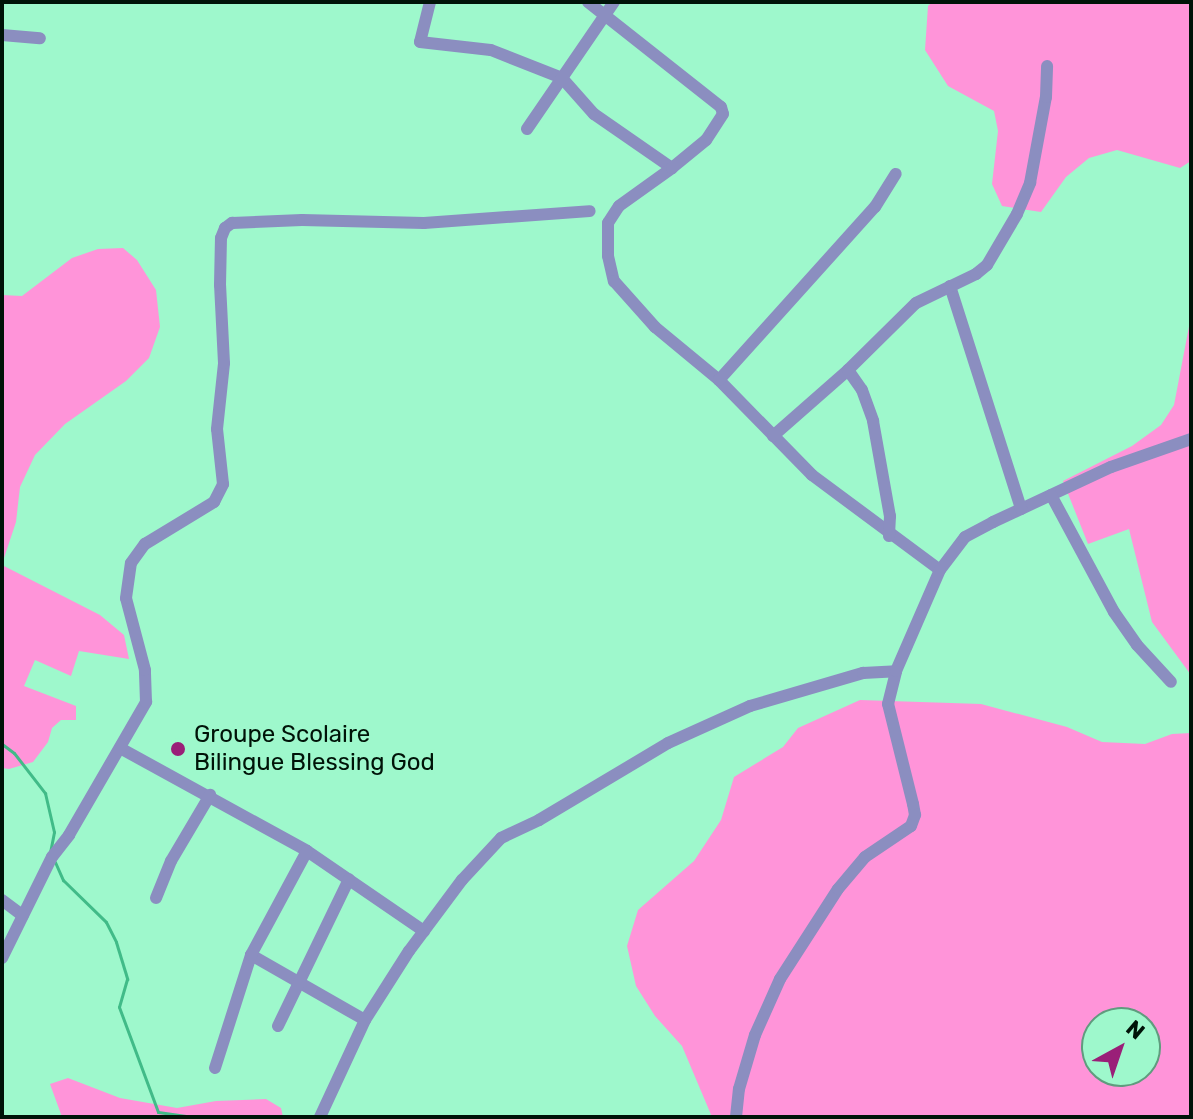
<!DOCTYPE html>
<style>
body{margin:0}
#map{position:relative;width:1193px;height:1119px;overflow:hidden;background:#9ef8cc;font-family:Rubik,sans-serif}
div>[style]{position:absolute}
.green>*{inset:0;background:#ff94d9}
.stream>*{height:3px;margin:-1.5px;padding:0 1.5px;transform-origin:1.5px;border-radius:1.5px;background:#41bb88}
.minor>*{height:12px;margin:-6px;padding:0 6px;transform-origin:6px;border-radius:6px;background:#8b8ec0}
.dots>*{width:22px;height:22px;translate:-50% -50%;box-sizing:border-box;border:4px solid #9ef8cc;border-radius:50%}
span{translate:-50% -50%;white-space:nowrap;text-align:center;line-height:1.15;-webkit-text-stroke:7px #9ef8cc;paint-order:stroke}
.poi-label{font-size:24px;color:#001308}
.left{translate:0 -50%;text-align:left}
.frame{position:absolute;inset:0;border:4px solid #001308;pointer-events:none}
.north{position:absolute;left:1081px;top:1007px;width:80px;height:80px;box-sizing:border-box;background:#9ef8cc;border:2px solid #5f9c7e;border-radius:50%;rotate:40deg;font-size:22px;font-weight:700;line-height:32px;text-align:center;color:#001308}
.north::after{content:'';display:block;margin:auto;width:28px;height:36px;background:#9a1f78;clip-path:polygon(50% 0,100% 100%,50% 72%,0 100%)}
</style>
<div id="map">
<div class="green">
<i style="clip-path:polygon(932px 2px,1191px 2px,1191px 161px,1180px 168px,1117px 150px,1089px 158px,1066px 177px,1041px 212px,1002px 206px,992px 184px,998px 131px,994px 111px,948px 86px,925px 50px,928px 6px)"></i>
<i style="clip-path:polygon(123px 248px,137px 260px,156px 290px,160px 327px,149px 358px,126px 381px,65px 424px,35px 455px,20px 487px,16px 522px,2px 564px,2px 295px,22px 296px,72px 258px,98px 249px)"></i>
<i style="clip-path:polygon(1191px 316px,1191px 675px,1152px 622px,1129px 529px,1088px 544px,1063px 481px,1132px 446px,1161px 425px,1174px 405px)"></i>
<i style="clip-path:polygon(2px 565px,100px 615px,124px 635px,129px 659px,79px 651px,71px 676px,35px 660px,24px 686px,76px 706px,76px 720px,61px 720px,52px 728px,48px 742px,33px 762px,9px 769px,2px 768px)"></i>
<i style="clip-path:polygon(evenodd,860px 700px,981px 704px,1067px 727px,1102px 742px,1145px 744px,1172px 734px,1191px 733px,1191px 1117px,712px 1117px,682px 1046px,655px 1016px,636px 986px,627px 946px,638px 910px,694px 861px,721px 820px,734px 777px,783px 747px,798px 728px,860px 700px,1097px 1023px,1145px 1023px,1145px 1071px,1097px 1071px,1097px 1023px)"></i>
<i style="clip-path:polygon(68px 1078px,120px 1098px,177px 1108px,216px 1101px,266px 1099px,281px 1108px,283px 1117px,62px 1117px,50px 1084px)"></i>
</div>
<div class="stream">
<i style="left:2px;top:744px;width:15px;rotate:37deg"></i>
<i style="left:14px;top:753px;width:51px;rotate:52.2deg"></i>
<i style="left:45px;top:793px;width:40px;rotate:77deg"></i>
<i style="left:54px;top:832px;width:20px;rotate:101deg"></i>
<i style="left:55px;top:862px;width:20px;rotate:66deg"></i>
<i style="left:63px;top:880px;width:60px;rotate:44.3deg"></i>
<i style="left:106px;top:922px;width:22px;rotate:63deg"></i>
<i style="left:116px;top:942px;width:39px;rotate:73deg"></i>
<i style="left:127px;top:979px;width:29px;rotate:106deg"></i>
<i style="left:119px;top:1007px;width:112px;rotate:69.6deg"></i>
<i style="left:158px;top:1112px;width:37px;rotate:8deg"></i>
</div>
<div class="minor">
<i style="left:430px;top:2px;width:41px;rotate:104deg"></i>
<i style="left:420px;top:42px;width:71px;rotate:6.4deg"></i>
<i style="left:491px;top:50px;width:76px;rotate:21.5deg"></i>
<i style="left:562px;top:78px;width:48px;rotate:48.4deg"></i>
<i style="left:594px;top:114px;width:95px;rotate:34.7deg"></i>
<i style="left:672px;top:168px;width:65px;rotate:144.4deg"></i>
<i style="left:619px;top:206px;width:20px;rotate:123deg"></i>
<i style="left:608px;top:223px;width:33px;rotate:90deg"></i>
<i style="left:608px;top:256px;width:26px;rotate:77deg"></i>
<i style="left:614px;top:281px;width:62px;rotate:48.3deg"></i>
<i style="left:655px;top:327px;width:83px;rotate:39.6deg"></i>
<i style="left:719px;top:380px;width:133px;rotate:45.6deg"></i>
<i style="left:812px;top:475px;width:159px;rotate:36.6deg"></i>
<i style="left:940px;top:570px;width:41px;rotate:-52.9deg"></i>
<i style="left:965px;top:537px;width:32px;rotate:-28deg"></i>
<i style="left:993px;top:522px;width:130px;rotate:-25deg"></i>
<i style="left:1111px;top:467px;width:85px;rotate:-19.3deg"></i>
<i style="left:588px;top:2px;width:169px;rotate:38.3deg"></i>
<i style="left:721px;top:107px;width:7px;rotate:74deg"></i>
<i style="left:723px;top:114px;width:31px;rotate:123deg"></i>
<i style="left:706px;top:140px;width:44px;rotate:140.5deg"></i>
<i style="left:2px;top:35px;width:38px;rotate:5deg"></i>
<i style="left:527px;top:129px;width:154px;rotate:-55.6deg"></i>
<i style="left:950px;top:286px;width:234px;rotate:72.3deg"></i>
<i style="left:848px;top:370px;width:24px;rotate:55deg"></i>
<i style="left:862px;top:390px;width:33px;rotate:70deg"></i>
<i style="left:873px;top:421px;width:97px;rotate:79.9deg"></i>
<i style="left:890px;top:516px;width:20px;rotate:93deg"></i>
<i style="left:719px;top:380px;width:233px;rotate:-48deg"></i>
<i style="left:875px;top:207px;width:39px;rotate:-58deg"></i>
<i style="left:773px;top:436px;width:100px;rotate:-41.3deg"></i>
<i style="left:848px;top:370px;width:95px;rotate:-44.6deg"></i>
<i style="left:916px;top:303px;width:67px;rotate:-25.8deg"></i>
<i style="left:976px;top:274px;width:14px;rotate:-39deg"></i>
<i style="left:987px;top:265px;width:59px;rotate:-59.5deg"></i>
<i style="left:1017px;top:214px;width:34px;rotate:-67deg"></i>
<i style="left:1030px;top:183px;width:87px;rotate:-79.5deg"></i>
<i style="left:1046px;top:97px;width:31px;rotate:-88deg"></i>
<i style="left:1051px;top:495px;width:133px;rotate:61.7deg"></i>
<i style="left:1114px;top:612px;width:40px;rotate:55.1deg"></i>
<i style="left:1137px;top:645px;width:50px;rotate:47.4deg"></i>
<i style="left:120px;top:748px;width:213px;rotate:28.8deg"></i>
<i style="left:307px;top:851px;width:142px;rotate:34.4deg"></i>
<i style="left:156px;top:898px;width:40px;rotate:-68deg"></i>
<i style="left:171px;top:861px;width:77px;rotate:-59.4deg"></i>
<i style="left:2px;top:900px;width:26px;rotate:37deg"></i>
<i style="left:251px;top:955px;width:131px;rotate:29.7deg"></i>
<i style="left:2px;top:958px;width:113px;rotate:-63.7deg"></i>
<i style="left:52px;top:857px;width:28px;rotate:-52deg"></i>
<i style="left:69px;top:835px;width:154px;rotate:-59.9deg"></i>
<i style="left:146px;top:702px;width:32px;rotate:-92deg"></i>
<i style="left:145px;top:670px;width:74px;rotate:-104.8deg"></i>
<i style="left:126px;top:598px;width:35px;rotate:-82deg"></i>
<i style="left:131px;top:563px;width:24px;rotate:-54deg"></i>
<i style="left:145px;top:544px;width:81px;rotate:-31.3deg"></i>
<i style="left:214px;top:502px;width:20px;rotate:-63deg"></i>
<i style="left:223px;top:484px;width:55px;rotate:-96.2deg"></i>
<i style="left:217px;top:429px;width:66px;rotate:-83.9deg"></i>
<i style="left:224px;top:363px;width:78px;rotate:-92.9deg"></i>
<i style="left:220px;top:285px;width:47px;rotate:-88.8deg"></i>
<i style="left:221px;top:238px;width:11px;rotate:-68deg"></i>
<i style="left:225px;top:228px;width:9px;rotate:-36deg"></i>
<i style="left:232px;top:223px;width:70px;rotate:-2.5deg"></i>
<i style="left:302px;top:220px;width:122px;rotate:1.4deg"></i>
<i style="left:424px;top:223px;width:166px;rotate:-4.1deg"></i>
<i style="left:278px;top:1026px;width:163px;rotate:-64.2deg"></i>
<i style="left:215px;top:1068px;width:119px;rotate:-72.3deg"></i>
<i style="left:251px;top:955px;width:118px;rotate:-61.7deg"></i>
<i style="left:320px;top:1117px;width:107px;rotate:-65.1deg"></i>
<i style="left:365px;top:1020px;width:82px;rotate:-57.5deg"></i>
<i style="left:409px;top:951px;width:89px;rotate:-53.3deg"></i>
<i style="left:462px;top:880px;width:57px;rotate:-47.1deg"></i>
<i style="left:501px;top:838px;width:42px;rotate:-25.3deg"></i>
<i style="left:539px;top:820px;width:150px;rotate:-30.8deg"></i>
<i style="left:668px;top:743px;width:90px;rotate:-24.3deg"></i>
<i style="left:750px;top:706px;width:118px;rotate:-16.3deg"></i>
<i style="left:863px;top:673px;width:33px;rotate:-3deg"></i>
<i style="left:736px;top:1117px;width:28px;rotate:-84deg"></i>
<i style="left:739px;top:1089px;width:56px;rotate:-73.5deg"></i>
<i style="left:755px;top:1035px;width:61px;rotate:-65.9deg"></i>
<i style="left:780px;top:979px;width:107px;rotate:-57.2deg"></i>
<i style="left:838px;top:889px;width:42px;rotate:-49.8deg"></i>
<i style="left:865px;top:857px;width:55px;rotate:-34deg"></i>
<i style="left:911px;top:826px;width:12px;rotate:-70deg"></i>
<i style="left:915px;top:815px;width:11px;rotate:-100deg"></i>
<i style="left:913px;top:804px;width:103px;rotate:-104deg"></i>
<i style="left:888px;top:704px;width:34px;rotate:-76deg"></i>
<i style="left:896px;top:671px;width:110px;rotate:-66.5deg"></i>
</div>
<div class="dots">
<i style="left:178px;top:749px;background:#9a1f78"></i>
</div>
<div class="poi-label">
<span class="left" style="left:194px;top:749px">Groupe Scolaire<br>Bilingue Blessing God</span>
</div>
<div class="frame"></div>
<div class="north">N</div>
</div>
